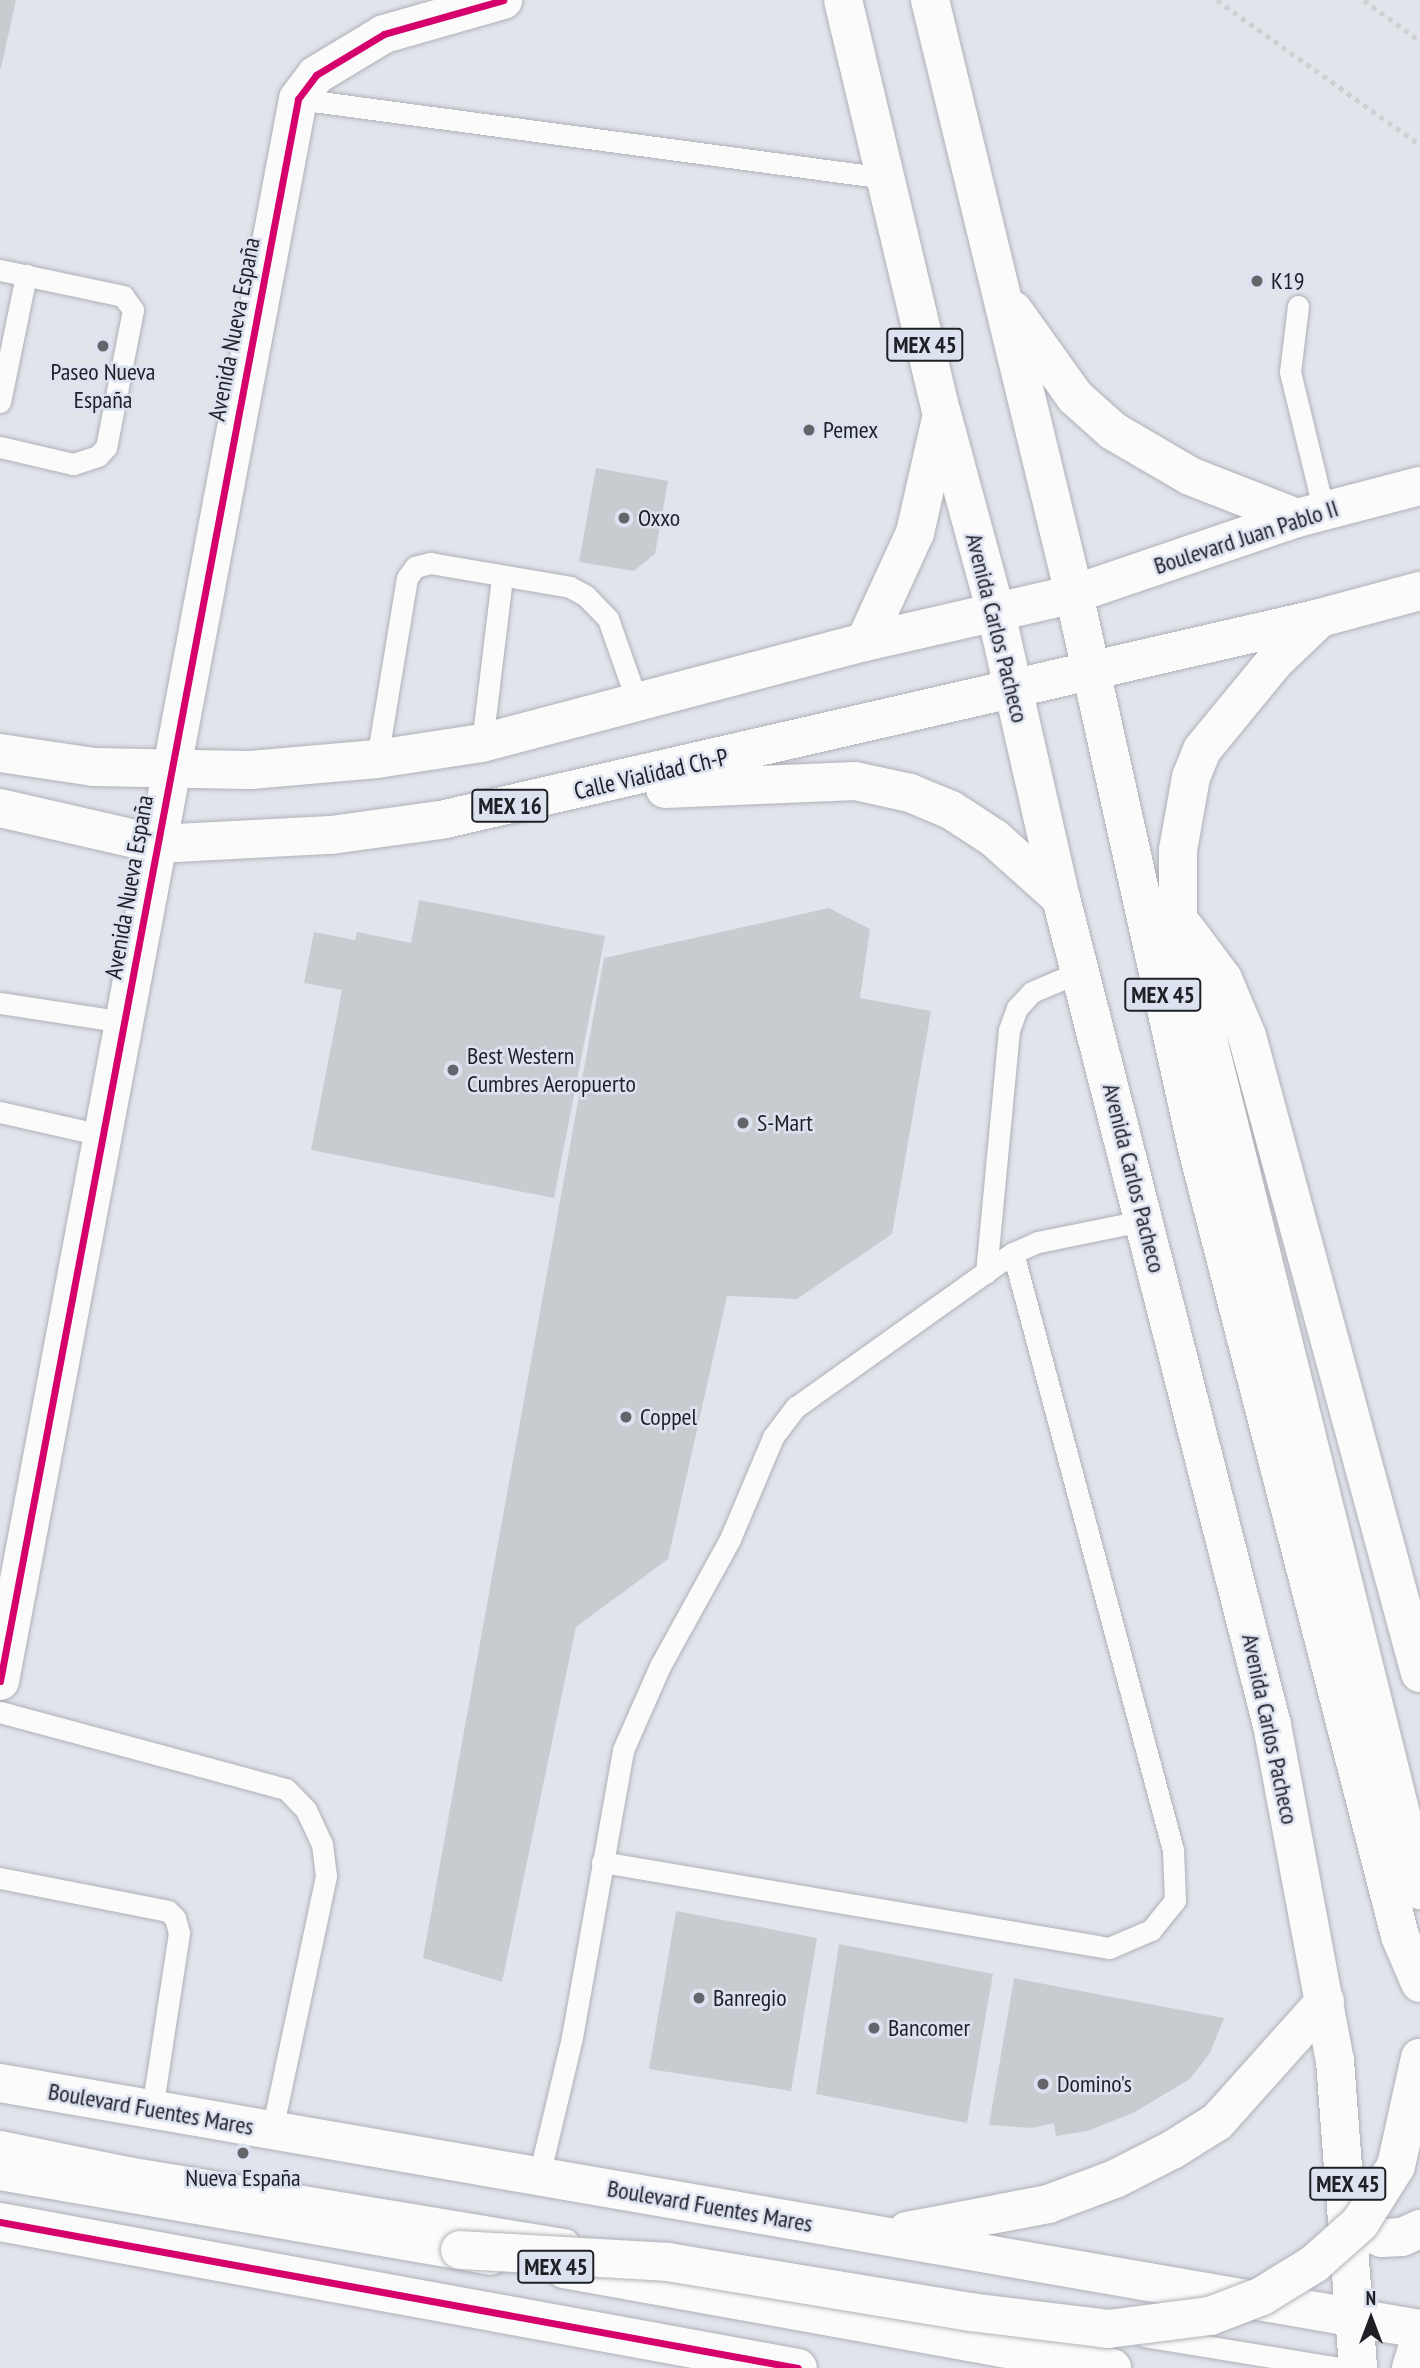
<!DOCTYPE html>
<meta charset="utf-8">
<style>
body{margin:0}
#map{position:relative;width:1420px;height:2368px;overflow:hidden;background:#e2e4ec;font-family:"PT Sans Narrow",sans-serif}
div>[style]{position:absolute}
.building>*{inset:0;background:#c8ccd1}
.path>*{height:4.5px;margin-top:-2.25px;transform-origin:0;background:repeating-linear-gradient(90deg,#d0d0d2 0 5px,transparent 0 10px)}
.roads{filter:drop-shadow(0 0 2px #afb1b7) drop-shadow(0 0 2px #afb1b7)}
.lane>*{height:21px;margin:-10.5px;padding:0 10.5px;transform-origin:10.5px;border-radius:10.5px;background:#fbfbfc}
.street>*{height:38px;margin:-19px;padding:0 19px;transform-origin:19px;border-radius:19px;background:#fbfbfc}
.secondary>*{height:38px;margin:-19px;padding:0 19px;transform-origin:19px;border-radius:19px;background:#fbfbfc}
.primary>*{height:38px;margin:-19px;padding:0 19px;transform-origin:19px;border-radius:19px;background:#fbfbfc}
.bridges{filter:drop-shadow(0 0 2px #afb1b7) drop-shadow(0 0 2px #afb1b7)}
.primary-bridge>*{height:38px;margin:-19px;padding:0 19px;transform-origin:19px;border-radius:19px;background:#fbfbfc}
.cycleway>*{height:7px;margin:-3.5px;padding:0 3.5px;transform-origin:3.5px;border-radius:3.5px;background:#d6006c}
.dots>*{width:19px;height:19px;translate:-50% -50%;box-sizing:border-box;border:4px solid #dde2f1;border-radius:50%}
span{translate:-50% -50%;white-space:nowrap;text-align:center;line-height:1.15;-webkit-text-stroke:5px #dde2f1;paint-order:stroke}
.shield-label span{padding:2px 5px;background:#dde2f1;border:2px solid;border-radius:5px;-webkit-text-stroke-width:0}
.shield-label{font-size:23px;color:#1e2025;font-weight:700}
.poi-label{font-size:24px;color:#1e2025}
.left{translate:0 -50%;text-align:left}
.street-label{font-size:24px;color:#1e2025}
.north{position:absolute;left:1336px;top:2284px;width:70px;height:70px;-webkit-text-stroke:5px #dde2f1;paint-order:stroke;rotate:0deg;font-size:19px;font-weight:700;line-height:28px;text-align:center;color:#1e2025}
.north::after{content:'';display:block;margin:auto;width:24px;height:32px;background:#1e2025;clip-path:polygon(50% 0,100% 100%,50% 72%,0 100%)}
</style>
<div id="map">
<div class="building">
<i style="clip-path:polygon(0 0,16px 0,1px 68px,0 68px)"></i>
<i style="clip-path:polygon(596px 468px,668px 481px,655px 554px,634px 571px,579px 562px)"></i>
<i style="clip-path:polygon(419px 900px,605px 936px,554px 1198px,311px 1150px,342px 990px,304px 983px,314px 932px,355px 940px,357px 932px,411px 943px)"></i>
<i style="clip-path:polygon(829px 908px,870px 929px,860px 998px,931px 1011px,892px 1234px,797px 1299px,727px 1296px,668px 1559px,576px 1627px,502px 1982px,423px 1958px,604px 958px)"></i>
<i style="clip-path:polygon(676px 1911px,817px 1938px,791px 2091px,649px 2069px)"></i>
<i style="clip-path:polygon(839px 1944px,993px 1974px,967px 2123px,816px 2094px)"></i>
<i style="clip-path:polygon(1014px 1978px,1096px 1994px,1224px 2018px,1210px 2053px,1190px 2079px,1133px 2113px,1087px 2131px,1056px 2136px,1054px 2123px,1032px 2128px,989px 2125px)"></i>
</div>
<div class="path">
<i style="left:1217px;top:0;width:249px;rotate:35.5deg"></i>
<i style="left:1364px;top:0;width:69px;rotate:36.2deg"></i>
</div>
<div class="roads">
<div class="lane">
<i style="left:298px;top:99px;width:592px;rotate:7.66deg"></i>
<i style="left:0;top:270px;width:126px;rotate:11.9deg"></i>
<i style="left:123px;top:296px;width:17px;rotate:54deg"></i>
<i style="left:133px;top:310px;width:140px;rotate:101.1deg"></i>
<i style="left:106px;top:447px;width:12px;rotate:132deg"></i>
<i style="left:98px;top:456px;width:26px;rotate:162deg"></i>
<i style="left:73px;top:464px;width:75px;rotate:-166.9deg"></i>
<i style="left:1298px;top:306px;width:66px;rotate:96.9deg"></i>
<i style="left:1290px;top:372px;width:143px;rotate:76.3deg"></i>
<i style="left:0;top:402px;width:130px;rotate:-78.4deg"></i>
<i style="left:482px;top:743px;width:167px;rotate:-83.1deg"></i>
<i style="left:377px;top:759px;width:183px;rotate:-80.6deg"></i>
<i style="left:407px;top:578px;width:14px;rotate:-54deg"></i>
<i style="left:415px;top:567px;width:16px;rotate:-15deg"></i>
<i style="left:430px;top:563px;width:142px;rotate:9.7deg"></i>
<i style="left:570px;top:587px;width:18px;rotate:29deg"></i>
<i style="left:586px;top:596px;width:32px;rotate:46deg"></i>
<i style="left:608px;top:619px;width:90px;rotate:70.6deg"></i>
<i style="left:0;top:1003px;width:125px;rotate:8.7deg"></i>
<i style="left:0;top:1112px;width:105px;rotate:12.7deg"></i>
<i style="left:986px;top:1273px;width:244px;rotate:-84.6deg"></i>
<i style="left:1009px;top:1030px;width:23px;rotate:-70deg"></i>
<i style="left:1017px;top:1008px;width:22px;rotate:-47deg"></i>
<i style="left:1032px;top:992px;width:53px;rotate:-23.2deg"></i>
<i style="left:0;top:1712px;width:296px;rotate:15.1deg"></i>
<i style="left:286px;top:1789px;width:29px;rotate:46deg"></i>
<i style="left:306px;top:1810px;width:38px;rotate:65deg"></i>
<i style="left:322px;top:1844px;width:32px;rotate:83deg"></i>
<i style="left:326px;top:1876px;width:260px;rotate:102deg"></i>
<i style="left:602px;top:1862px;width:514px;rotate:9.63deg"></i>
<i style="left:1109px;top:1948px;width:46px;rotate:-23.2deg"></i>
<i style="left:1151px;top:1930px;width:38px;rotate:-51deg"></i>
<i style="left:1175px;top:1900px;width:50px;rotate:-92.3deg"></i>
<i style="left:1173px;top:1850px;width:618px;rotate:-105deg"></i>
<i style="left:0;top:1878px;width:171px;rotate:11.1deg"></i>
<i style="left:168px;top:1911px;width:10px;rotate:45deg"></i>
<i style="left:175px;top:1918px;width:16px;rotate:75deg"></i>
<i style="left:179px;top:1933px;width:178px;rotate:98.7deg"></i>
<i style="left:0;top:2141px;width:131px;rotate:11.5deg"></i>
<i style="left:128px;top:2167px;width:445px;rotate:9.4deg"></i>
<i style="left:539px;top:2176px;width:143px;rotate:-76.6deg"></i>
<i style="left:572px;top:2037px;width:291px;rotate:-79.9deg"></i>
<i style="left:623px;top:1750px;width:92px;rotate:-66.2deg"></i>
<i style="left:660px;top:1666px;width:145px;rotate:-61.1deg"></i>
<i style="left:730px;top:1539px;width:111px;rotate:-67.1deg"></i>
<i style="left:773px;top:1437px;width:38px;rotate:-53deg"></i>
<i style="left:796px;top:1407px;width:266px;rotate:-35.4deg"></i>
<i style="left:1013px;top:1253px;width:27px;rotate:-24deg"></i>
<i style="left:1038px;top:1242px;width:110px;rotate:-11.5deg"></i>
<i style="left:1144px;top:2336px;width:199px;rotate:9.3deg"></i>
</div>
<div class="street">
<i style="left:0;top:1681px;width:1610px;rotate:-79.33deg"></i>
<i style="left:298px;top:99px;width:30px;rotate:-53deg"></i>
<i style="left:316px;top:75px;width:79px;rotate:-31.1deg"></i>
<i style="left:384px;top:34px;width:124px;rotate:-15.9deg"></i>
</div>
<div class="secondary">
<i style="left:0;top:2222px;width:811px;rotate:10.37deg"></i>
</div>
<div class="primary">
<i style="left:843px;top:0;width:426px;rotate:76.6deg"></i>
<i style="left:942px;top:414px;width:206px;rotate:74.8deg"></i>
<i style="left:996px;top:613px;width:292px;rotate:77.2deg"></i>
<i style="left:1061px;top:898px;width:853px;rotate:75.69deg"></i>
<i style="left:1272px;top:1725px;width:342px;rotate:79.4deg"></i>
<i style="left:1335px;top:2061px;width:308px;rotate:85.7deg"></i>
<i style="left:930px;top:0;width:611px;rotate:76.37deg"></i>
<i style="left:1074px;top:594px;width:567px;rotate:77.48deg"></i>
<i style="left:1197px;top:1148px;width:814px;rotate:75.55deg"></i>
<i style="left:1400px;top:1936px;width:51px;rotate:66.9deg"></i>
<i style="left:1013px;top:310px;width:107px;rotate:54.5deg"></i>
<i style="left:1075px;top:397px;width:51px;rotate:41.8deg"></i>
<i style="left:1113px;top:431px;width:89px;rotate:30.3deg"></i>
<i style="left:1190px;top:476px;width:115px;rotate:21.4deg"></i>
<i style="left:1320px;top:618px;width:62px;rotate:136.3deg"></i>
<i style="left:1275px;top:661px;width:115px;rotate:129.4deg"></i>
<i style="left:1202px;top:750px;width:29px;rotate:112deg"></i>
<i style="left:1191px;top:777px;width:74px;rotate:100.1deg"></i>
<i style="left:1178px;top:850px;width:69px;rotate:90deg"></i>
<i style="left:1178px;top:919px;width:1001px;rotate:76.01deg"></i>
<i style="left:865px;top:642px;width:120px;rotate:-65.4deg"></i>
<i style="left:915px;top:533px;width:113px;rotate:-77.2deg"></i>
<i style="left:0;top:753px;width:95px;rotate:8.5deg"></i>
<i style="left:94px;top:767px;width:157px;rotate:1.1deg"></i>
<i style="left:251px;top:770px;width:126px;rotate:-5deg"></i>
<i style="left:377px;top:759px;width:106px;rotate:-8.7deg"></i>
<i style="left:482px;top:743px;width:396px;rotate:-14.8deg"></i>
<i style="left:865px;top:642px;width:214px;rotate:-12.9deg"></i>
<i style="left:1074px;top:594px;width:236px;rotate:-18.8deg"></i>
<i style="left:1297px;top:518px;width:127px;rotate:-14.6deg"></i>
<i style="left:665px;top:789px;width:190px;rotate:-2.4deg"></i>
<i style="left:855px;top:781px;width:56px;rotate:12.3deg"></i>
<i style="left:910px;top:793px;width:44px;rotate:22.5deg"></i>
<i style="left:951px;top:810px;width:51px;rotate:33.1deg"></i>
<i style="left:994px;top:838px;width:90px;rotate:41.8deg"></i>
<i style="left:0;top:808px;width:161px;rotate:12.9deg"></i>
<i style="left:157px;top:844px;width:174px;rotate:-3deg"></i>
<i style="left:331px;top:835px;width:111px;rotate:-7.8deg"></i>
<i style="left:441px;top:820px;width:902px;rotate:-12.94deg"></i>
<i style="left:1320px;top:618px;width:104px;rotate:-15.1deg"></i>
<i style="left:1185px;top:928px;width:64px;rotate:53.3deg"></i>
<i style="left:1223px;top:979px;width:62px;rotate:67.2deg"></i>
<i style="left:1247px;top:1036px;width:660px;rotate:74.81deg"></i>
<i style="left:0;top:2083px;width:1441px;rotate:9.83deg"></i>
<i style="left:0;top:2171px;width:498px;rotate:9.8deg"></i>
<i style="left:1349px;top:2207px;width:31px;rotate:54deg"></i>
<i style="left:1367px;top:2232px;width:16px;rotate:22deg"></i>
<i style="left:1382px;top:2238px;width:20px;rotate:-3deg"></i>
<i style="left:1402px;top:2237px;width:20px;rotate:-24deg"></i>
<i style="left:907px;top:2231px;width:144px;rotate:-10.8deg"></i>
<i style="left:1048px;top:2204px;width:72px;rotate:-20.5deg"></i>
<i style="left:1115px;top:2179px;width:64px;rotate:-27deg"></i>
<i style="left:1172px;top:2150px;width:53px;rotate:-31.9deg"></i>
<i style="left:1217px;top:2122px;width:162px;rotate:-48.2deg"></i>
<i style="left:564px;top:2269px;width:557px;rotate:10.24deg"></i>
<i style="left:1411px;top:2368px;width:31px;rotate:-73deg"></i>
</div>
</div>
<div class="bridges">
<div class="primary-bridge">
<i style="left:460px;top:2250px;width:208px;rotate:3.3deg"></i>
<i style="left:668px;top:2262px;width:306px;rotate:9.4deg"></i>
<i style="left:970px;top:2312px;width:139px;rotate:7deg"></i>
<i style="left:1108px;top:2329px;width:103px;rotate:-7.3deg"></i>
<i style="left:1210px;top:2316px;width:56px;rotate:-21deg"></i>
<i style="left:1262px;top:2296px;width:61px;rotate:-31.6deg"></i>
<i style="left:1314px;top:2264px;width:62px;rotate:-41.7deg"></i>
<i style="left:1360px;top:2223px;width:67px;rotate:-57.7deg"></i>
<i style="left:1396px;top:2166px;width:111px;rotate:-77.5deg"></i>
</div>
</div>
<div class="cycleway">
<i style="left:0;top:1681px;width:1610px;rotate:-79.33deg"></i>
<i style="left:298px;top:99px;width:30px;rotate:-53deg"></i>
<i style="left:316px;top:75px;width:79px;rotate:-31.1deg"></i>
<i style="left:384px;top:34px;width:124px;rotate:-15.9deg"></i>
<i style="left:0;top:2222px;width:811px;rotate:10.37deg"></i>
</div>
<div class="dots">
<i style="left:1257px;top:281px;background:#63656b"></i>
<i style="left:103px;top:346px;background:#63656b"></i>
<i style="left:809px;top:430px;background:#63656b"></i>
<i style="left:624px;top:518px;background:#63656b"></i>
<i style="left:453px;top:1070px;background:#63656b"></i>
<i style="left:743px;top:1123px;background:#63656b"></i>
<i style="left:626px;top:1417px;background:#63656b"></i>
<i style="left:699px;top:1998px;background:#63656b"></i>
<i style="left:874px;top:2028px;background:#63656b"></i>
<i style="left:1043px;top:2084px;background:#63656b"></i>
<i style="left:243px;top:2153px;background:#63656b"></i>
</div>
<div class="shield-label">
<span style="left:925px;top:345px">MEX 45</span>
<span style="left:510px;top:806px">MEX 16</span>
<span style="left:1163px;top:995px">MEX 45</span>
<span style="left:1348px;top:2184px">MEX 45</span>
<span style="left:556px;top:2267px">MEX 45</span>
</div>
<div class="poi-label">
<span class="left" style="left:1271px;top:281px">K19</span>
<span style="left:103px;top:386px">Paseo Nueva<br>España</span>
<span class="left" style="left:823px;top:430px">Pemex</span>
<span class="left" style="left:638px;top:518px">Oxxo</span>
<span class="left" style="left:467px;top:1070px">Best Western<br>Cumbres Aeropuerto</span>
<span class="left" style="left:757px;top:1123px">S-Mart</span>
<span class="left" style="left:640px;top:1417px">Coppel</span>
<span class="left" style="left:713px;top:1998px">Banregio</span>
<span class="left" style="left:888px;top:2028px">Bancomer</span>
<span class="left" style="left:1057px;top:2084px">Domino's</span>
<span style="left:243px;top:2178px">Nueva España</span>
</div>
<div class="street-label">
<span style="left:234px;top:329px;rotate:-79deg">Avenida Nueva España</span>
<span style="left:1246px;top:537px;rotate:-18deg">Boulevard Juan Pablo II</span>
<span style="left:997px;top:628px;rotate:76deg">Avenida Carlos Pacheco</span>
<span style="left:651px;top:774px;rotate:-13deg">Calle Vialidad Ch-P</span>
<span style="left:129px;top:887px;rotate:-80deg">Avenida Nueva España</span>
<span style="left:1134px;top:1178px;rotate:76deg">Avenida Carlos Pacheco</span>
<span style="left:1270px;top:1729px;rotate:78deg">Avenida Carlos Pacheco</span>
<span style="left:151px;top:2109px;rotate:10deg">Boulevard Fuentes Mares</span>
<span style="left:710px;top:2206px;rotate:10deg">Boulevard Fuentes Mares</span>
</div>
<div class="north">N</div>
</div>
